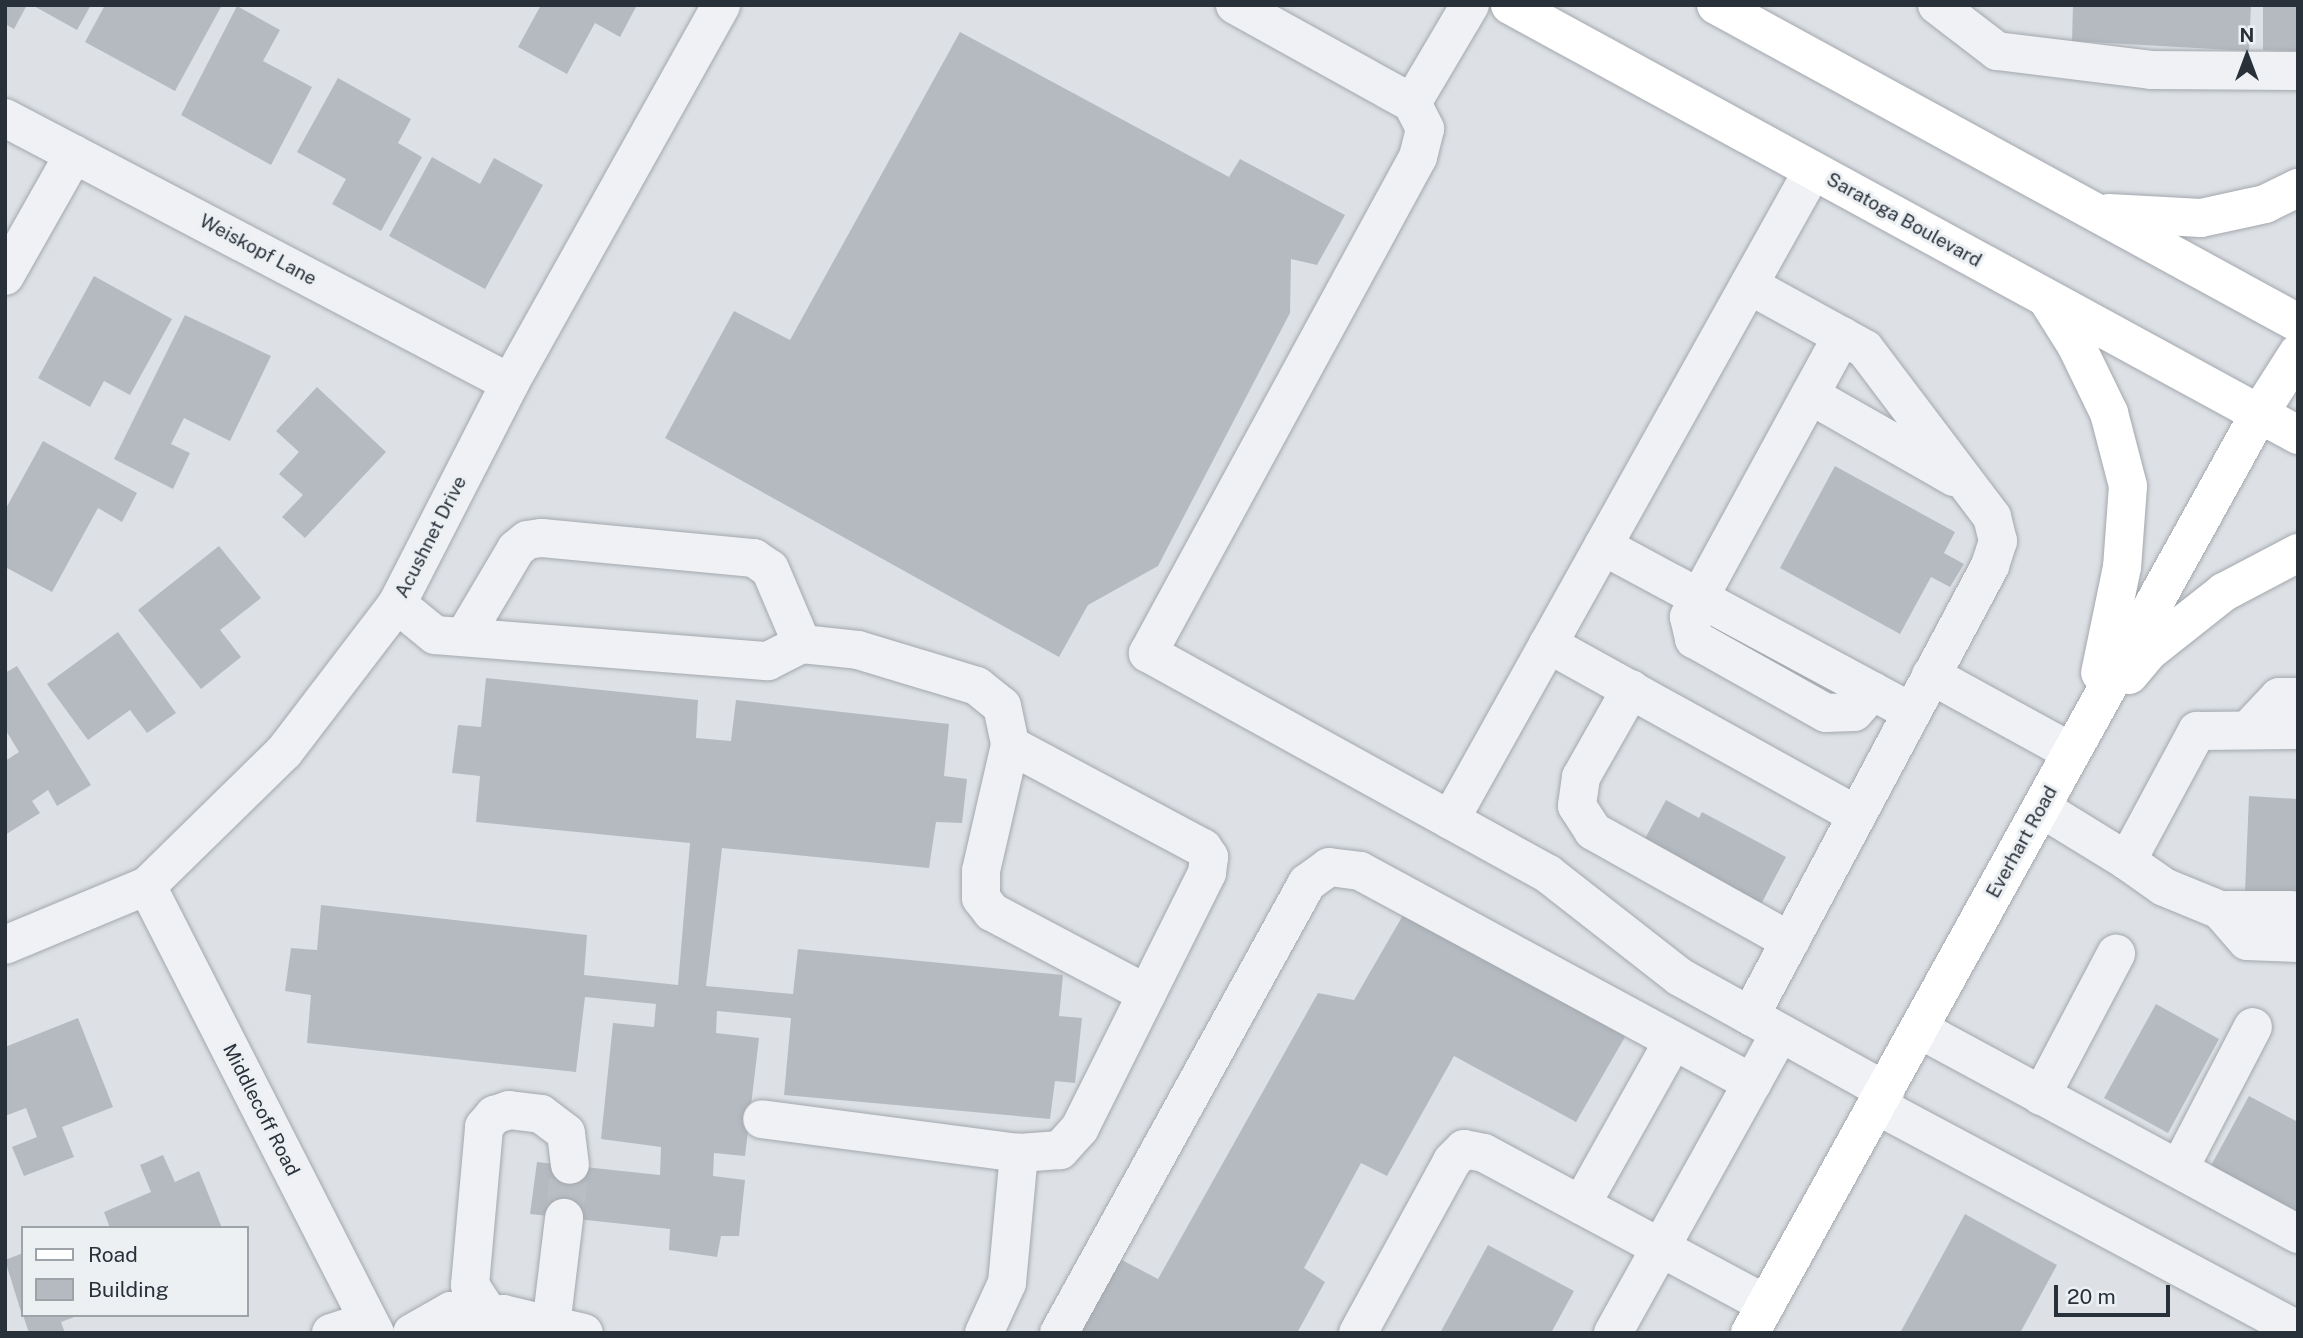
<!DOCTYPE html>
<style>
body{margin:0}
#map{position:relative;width:2303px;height:1338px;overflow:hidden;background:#dde1e5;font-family:"Public Sans",sans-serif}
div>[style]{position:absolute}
.building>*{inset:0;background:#b5bac1}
.minor-tunnel>*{height:38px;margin-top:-19px;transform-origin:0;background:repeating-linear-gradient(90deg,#b9bec3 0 38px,transparent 0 57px)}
.roads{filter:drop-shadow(0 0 2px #a3a8ae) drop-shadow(0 0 2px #a3a8ae)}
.minor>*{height:38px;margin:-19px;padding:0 19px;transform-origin:19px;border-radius:19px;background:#eff1f4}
.major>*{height:38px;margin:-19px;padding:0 19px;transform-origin:19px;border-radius:19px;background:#fff}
span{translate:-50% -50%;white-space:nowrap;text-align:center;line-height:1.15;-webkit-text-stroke:6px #ecf0f3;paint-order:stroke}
.street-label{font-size:19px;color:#28303a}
.frame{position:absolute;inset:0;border:7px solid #28303a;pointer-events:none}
.legend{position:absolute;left:21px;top:1226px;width:228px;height:91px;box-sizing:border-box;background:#ecf0f3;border:2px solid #9ea3a9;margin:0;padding:9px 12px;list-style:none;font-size:21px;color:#28303a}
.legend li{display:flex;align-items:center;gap:14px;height:35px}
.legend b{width:35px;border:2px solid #9ea3a9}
.north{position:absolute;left:2212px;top:21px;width:70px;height:70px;-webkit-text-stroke:5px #ecf0f3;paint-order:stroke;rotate:0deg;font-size:19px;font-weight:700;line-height:28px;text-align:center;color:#28303a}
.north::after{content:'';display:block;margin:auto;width:24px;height:32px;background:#28303a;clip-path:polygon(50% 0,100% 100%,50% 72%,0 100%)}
.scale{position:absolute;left:2054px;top:1285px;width:116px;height:32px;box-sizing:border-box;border:4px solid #28303a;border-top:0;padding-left:9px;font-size:21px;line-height:24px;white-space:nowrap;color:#28303a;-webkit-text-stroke:5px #ecf0f3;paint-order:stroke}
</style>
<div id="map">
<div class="building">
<i style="clip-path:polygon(5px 5px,27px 5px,14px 29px,5px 24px)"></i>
<i style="clip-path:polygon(32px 5px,91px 5px,77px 30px)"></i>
<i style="clip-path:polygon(105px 5px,222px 5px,175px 91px,85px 42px)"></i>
<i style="clip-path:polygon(541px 5px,637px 5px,620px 37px,595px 23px,567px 74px,518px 47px)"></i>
<i style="clip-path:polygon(2073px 5px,2251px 5px,2249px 51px,2072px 41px)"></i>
<i style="clip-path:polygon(2263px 5px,2298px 5px,2298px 51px,2263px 50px)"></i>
<i style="clip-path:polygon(237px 6px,280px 30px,263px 61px,312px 87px,271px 165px,181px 115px)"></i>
<i style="clip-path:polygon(960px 32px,1229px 177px,1240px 159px,1345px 215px,1317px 265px,1291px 259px,1290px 313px,1158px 566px,1088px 605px,1059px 657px,665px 438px,734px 311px,790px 340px)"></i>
<i style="clip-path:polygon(338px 78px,411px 119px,398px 143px,422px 157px,381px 231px,332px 204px,346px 179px,297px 152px)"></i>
<i style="clip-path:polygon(432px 157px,480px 184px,494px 158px,543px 185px,485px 289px,389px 236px)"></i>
<i style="clip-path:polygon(94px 276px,172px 319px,130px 395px,104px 381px,90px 407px,38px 378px)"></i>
<i style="clip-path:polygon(185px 315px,271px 356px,230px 441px,184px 418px,171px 444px,190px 453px,173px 489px,114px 459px)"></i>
<i style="clip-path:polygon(317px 387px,386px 452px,305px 538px,282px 517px,303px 495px,279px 474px,299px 452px,276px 431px)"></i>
<i style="clip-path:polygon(43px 441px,137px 493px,122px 522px,98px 508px,52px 592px,5px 567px,5px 510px)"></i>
<i style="clip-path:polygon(1835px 466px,1955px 532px,1944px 553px,1964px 564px,1950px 587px,1931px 577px,1900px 634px,1780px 568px)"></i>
<i style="clip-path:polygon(219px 546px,261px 598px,220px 630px,241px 657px,201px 689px,138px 610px)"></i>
<i style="clip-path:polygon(118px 632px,176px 713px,147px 733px,130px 710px,88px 740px,47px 684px)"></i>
<i style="clip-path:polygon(17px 666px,91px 785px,57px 806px,48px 790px,32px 801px,40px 813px,5px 835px,5px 761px,19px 752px,5px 729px,5px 673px)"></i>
<i style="clip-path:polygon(486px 678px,698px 700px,696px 738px,731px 741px,736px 700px,949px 724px,944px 776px,967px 779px,962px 823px,936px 822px,929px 868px,722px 848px,706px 986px,793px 994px,798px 949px,1063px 975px,1059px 1016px,1082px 1018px,1075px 1083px,1055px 1081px,1050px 1119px,784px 1095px,791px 1018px,717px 1011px,716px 1033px,759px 1038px,745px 1156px,714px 1153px,713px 1176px,745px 1180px,739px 1236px,721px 1236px,717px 1257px,669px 1250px,670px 1229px,530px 1214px,537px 1162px,660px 1175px,661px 1147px,601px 1139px,613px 1023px,654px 1027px,656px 1004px,585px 997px,576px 1072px,307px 1043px,311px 995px,285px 991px,291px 948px,317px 950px,321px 905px,587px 935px,584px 975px,678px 985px,690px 843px,476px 822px,480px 776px,452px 773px,458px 725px,481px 727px)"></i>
<i style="clip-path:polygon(2249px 796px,2298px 799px,2298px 935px,2292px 894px,2245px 891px)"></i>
<i style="clip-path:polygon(1666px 800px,1699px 818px,1702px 812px,1786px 857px,1759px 908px,1642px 844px)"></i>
<i style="clip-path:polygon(1410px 903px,1629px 1030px,1576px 1122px,1454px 1056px,1387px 1176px,1361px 1163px,1304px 1268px,1325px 1282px,1297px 1333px,1079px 1333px,1120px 1259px,1158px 1279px,1318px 993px,1354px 1000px)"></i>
<i style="clip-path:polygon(2156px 1004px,2219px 1039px,2168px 1133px,2104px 1098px)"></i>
<i style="clip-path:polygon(78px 1018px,113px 1107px,62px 1127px,74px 1157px,24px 1176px,12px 1147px,37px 1137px,26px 1108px,5px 1116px,5px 1047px)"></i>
<i style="clip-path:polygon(2249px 1096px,2298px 1122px,2298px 1220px,2208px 1171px)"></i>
<i style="clip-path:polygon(163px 1155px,175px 1182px,199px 1171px,222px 1228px,110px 1228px,104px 1212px,151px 1192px,140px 1165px)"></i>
<i style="clip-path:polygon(1965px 1214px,2057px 1265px,2020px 1333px,1900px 1333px)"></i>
<i style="clip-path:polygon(1488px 1245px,1574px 1291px,1551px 1333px,1440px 1333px)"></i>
<i style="clip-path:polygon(23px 1253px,23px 1315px,22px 1315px,5px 1260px)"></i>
<i style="clip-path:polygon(23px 1315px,77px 1315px,77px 1316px,61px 1322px,65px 1333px,29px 1333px)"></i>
</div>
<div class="minor-tunnel">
<i style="left:564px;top:1218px;width:53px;rotate:-83.5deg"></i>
</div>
<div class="roads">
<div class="minor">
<i style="left:1235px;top:5px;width:202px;rotate:29deg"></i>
<i style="left:1412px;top:103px;width:29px;rotate:63deg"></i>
<i style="left:1425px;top:129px;width:29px;rotate:104deg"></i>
<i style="left:1418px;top:157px;width:565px;rotate:118.56deg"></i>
<i style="left:1148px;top:653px;width:457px;rotate:28.9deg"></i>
<i style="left:1548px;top:874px;width:167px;rotate:38deg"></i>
<i style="left:1680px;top:977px;width:235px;rotate:29deg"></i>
<i style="left:1937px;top:5px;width:76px;rotate:37.5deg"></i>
<i style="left:1997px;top:51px;width:155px;rotate:7deg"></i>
<i style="left:2151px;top:70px;width:147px;rotate:0.4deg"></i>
<i style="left:1412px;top:103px;width:114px;rotate:-59.4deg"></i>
<i style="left:5px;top:118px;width:570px;rotate:27.69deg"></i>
<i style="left:5px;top:276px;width:140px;rotate:-60.5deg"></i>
<i style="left:1749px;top:285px;width:132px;rotate:28.9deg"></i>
<i style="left:1865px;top:349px;width:211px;rotate:52.9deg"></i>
<i style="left:1992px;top:517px;width:25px;rotate:76deg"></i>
<i style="left:1998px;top:541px;width:26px;rotate:108deg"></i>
<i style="left:1990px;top:566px;width:510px;rotate:118.07deg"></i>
<i style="left:1842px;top:336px;width:320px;rotate:118.6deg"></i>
<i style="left:1689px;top:617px;width:23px;rotate:77deg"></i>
<i style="left:1694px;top:639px;width:151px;rotate:29.3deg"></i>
<i style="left:1826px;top:713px;width:28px;rotate:-2deg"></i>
<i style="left:1854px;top:712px;width:28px;rotate:-48deg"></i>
<i style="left:1810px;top:395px;width:166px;rotate:29.7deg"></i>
<i style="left:1603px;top:546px;width:331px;rotate:28.3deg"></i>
<i style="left:397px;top:604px;width:49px;rotate:39.2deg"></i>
<i style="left:435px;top:635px;width:334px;rotate:4.5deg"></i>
<i style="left:768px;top:661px;width:38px;rotate:-27deg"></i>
<i style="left:802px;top:644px;width:56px;rotate:6.1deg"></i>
<i style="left:858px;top:650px;width:124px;rotate:16.8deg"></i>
<i style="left:977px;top:686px;width:32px;rotate:39deg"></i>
<i style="left:1002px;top:706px;width:40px;rotate:78deg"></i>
<i style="left:1010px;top:745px;width:219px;rotate:28.1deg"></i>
<i style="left:1203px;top:848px;width:11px;rotate:56deg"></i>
<i style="left:1209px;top:857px;width:16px;rotate:97deg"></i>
<i style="left:1207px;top:873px;width:285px;rotate:116.5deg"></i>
<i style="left:1080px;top:1128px;width:30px;rotate:132deg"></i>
<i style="left:1060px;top:1150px;width:41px;rotate:175.8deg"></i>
<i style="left:1019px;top:1153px;width:259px;rotate:-172.5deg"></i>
<i style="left:464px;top:637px;width:102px;rotate:-59.4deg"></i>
<i style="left:516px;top:549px;width:14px;rotate:-39deg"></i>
<i style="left:527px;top:540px;width:15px;rotate:-8deg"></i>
<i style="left:542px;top:538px;width:213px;rotate:5.4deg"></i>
<i style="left:754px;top:558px;width:19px;rotate:35deg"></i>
<i style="left:770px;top:569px;width:82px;rotate:66.9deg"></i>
<i style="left:1548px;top:644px;width:353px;rotate:29deg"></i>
<i style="left:1931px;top:675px;width:160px;rotate:28.8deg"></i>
<i style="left:1631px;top:689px;width:101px;rotate:119.6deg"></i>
<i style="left:1581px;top:777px;width:29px;rotate:98deg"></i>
<i style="left:1577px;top:806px;width:30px;rotate:57deg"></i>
<i style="left:1593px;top:831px;width:226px;rotate:29.2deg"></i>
<i style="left:2248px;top:730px;width:45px;rotate:-46.8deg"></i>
<i style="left:2279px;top:697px;width:19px"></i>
<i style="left:1010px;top:745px;width:129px;rotate:103deg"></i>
<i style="left:981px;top:871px;width:27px;rotate:90deg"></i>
<i style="left:981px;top:898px;width:18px;rotate:52deg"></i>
<i style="left:992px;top:912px;width:175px;rotate:27.9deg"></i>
<i style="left:2041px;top:808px;width:101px;rotate:31.6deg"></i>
<i style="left:2127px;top:861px;width:148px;rotate:-61.7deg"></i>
<i style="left:2197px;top:731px;width:101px;rotate:-0.6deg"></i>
<i style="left:1450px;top:820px;width:744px;rotate:-60.82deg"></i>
<i style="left:2127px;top:861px;width:45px;rotate:35.1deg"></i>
<i style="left:2164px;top:887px;width:61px;rotate:22.3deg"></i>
<i style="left:2220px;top:910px;width:71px"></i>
<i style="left:147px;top:886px;width:502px;rotate:62.98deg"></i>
<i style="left:2220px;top:910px;width:41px;rotate:48.9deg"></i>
<i style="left:2247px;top:941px;width:51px;rotate:2.2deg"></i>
<i style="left:5px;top:945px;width:154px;rotate:-22.6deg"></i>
<i style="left:147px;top:886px;width:192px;rotate:-44.4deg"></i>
<i style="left:284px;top:752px;width:186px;rotate:-52.6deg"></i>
<i style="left:397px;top:604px;width:248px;rotate:-62.9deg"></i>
<i style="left:510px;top:383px;width:433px;rotate:-60.8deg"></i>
<i style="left:1919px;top:1029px;width:431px;rotate:28.4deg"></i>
<i style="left:2041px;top:1096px;width:161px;rotate:-62.2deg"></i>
<i style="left:1878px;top:1106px;width:476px;rotate:28.1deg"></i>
<i style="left:2179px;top:1169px;width:160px;rotate:-62.5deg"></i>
<i style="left:1581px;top:1205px;width:188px;rotate:-60.7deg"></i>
<i style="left:490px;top:1316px;width:37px;rotate:-123deg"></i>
<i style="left:470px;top:1285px;width:159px;rotate:-84.9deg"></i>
<i style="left:484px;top:1127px;width:16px;rotate:-50deg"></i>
<i style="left:494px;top:1115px;width:16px;rotate:-18deg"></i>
<i style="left:509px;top:1110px;width:32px;rotate:7deg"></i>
<i style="left:541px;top:1114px;width:31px;rotate:37deg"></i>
<i style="left:566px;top:1133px;width:32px;rotate:83deg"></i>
<i style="left:482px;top:1320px;width:22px;rotate:-16deg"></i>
<i style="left:503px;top:1314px;width:83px;rotate:13.2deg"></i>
<i style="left:551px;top:1326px;width:109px;rotate:-83.1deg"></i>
<i style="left:331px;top:1333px;width:39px;rotate:-18deg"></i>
<i style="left:412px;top:1333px;width:45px;rotate:-29.4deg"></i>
<i style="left:451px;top:1311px;width:32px;rotate:16deg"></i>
<i style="left:482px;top:1320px;width:14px;rotate:111deg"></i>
<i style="left:984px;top:1333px;width:55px;rotate:-65.3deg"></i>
<i style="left:1007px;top:1283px;width:131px;rotate:-84.7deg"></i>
<i style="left:1059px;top:1333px;width:514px;rotate:-61.14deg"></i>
<i style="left:1307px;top:883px;width:27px;rotate:-36deg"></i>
<i style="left:1329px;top:867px;width:31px;rotate:7deg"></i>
<i style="left:1360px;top:871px;width:446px;rotate:28.4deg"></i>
<i style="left:1358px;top:1333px;width:196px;rotate:-61.3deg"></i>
<i style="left:1452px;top:1161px;width:17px;rotate:-45deg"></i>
<i style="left:1464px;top:1149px;width:20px;rotate:11deg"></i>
<i style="left:1484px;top:1153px;width:320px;rotate:28.2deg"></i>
<i style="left:1613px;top:1333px;width:343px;rotate:-60.9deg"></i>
</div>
<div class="major">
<i style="left:1510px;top:5px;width:898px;rotate:28.62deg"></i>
<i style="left:1716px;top:5px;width:663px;rotate:28.65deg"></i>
<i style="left:2109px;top:213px;width:92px;rotate:3.1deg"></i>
<i style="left:2201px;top:218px;width:66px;rotate:-12.3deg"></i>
<i style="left:2265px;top:204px;width:37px;rotate:-26deg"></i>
<i style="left:2047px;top:299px;width:54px;rotate:57.8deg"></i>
<i style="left:2076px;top:345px;width:76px;rotate:64.1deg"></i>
<i style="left:2109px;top:413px;width:75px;rotate:75.4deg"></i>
<i style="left:2128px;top:486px;width:81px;rotate:94.2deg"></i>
<i style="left:2122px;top:567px;width:108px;rotate:101.7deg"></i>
<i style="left:2129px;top:675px;width:30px;rotate:-50deg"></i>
<i style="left:2148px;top:652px;width:97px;rotate:-38.3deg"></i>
<i style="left:2224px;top:592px;width:84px;rotate:-27.8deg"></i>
<i style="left:1750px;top:1333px;width:1051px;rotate:-61.02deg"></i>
<i style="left:2259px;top:414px;width:72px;rotate:-57.4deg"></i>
</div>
</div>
<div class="street-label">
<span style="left:1904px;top:220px;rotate:29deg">Saratoga Boulevard</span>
<span style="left:258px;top:250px;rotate:28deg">Weiskopf Lane</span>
<span style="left:431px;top:537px;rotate:-63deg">Acushnet Drive</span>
<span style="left:2022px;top:842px;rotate:-61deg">Everhart Road</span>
<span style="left:261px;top:1110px;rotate:63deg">Middlecoff Road</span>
</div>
<div class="frame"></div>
<ul class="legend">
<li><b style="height:9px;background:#fff"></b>Road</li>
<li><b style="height:19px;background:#b5bac1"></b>Building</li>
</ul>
<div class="north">N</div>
<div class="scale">20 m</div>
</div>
